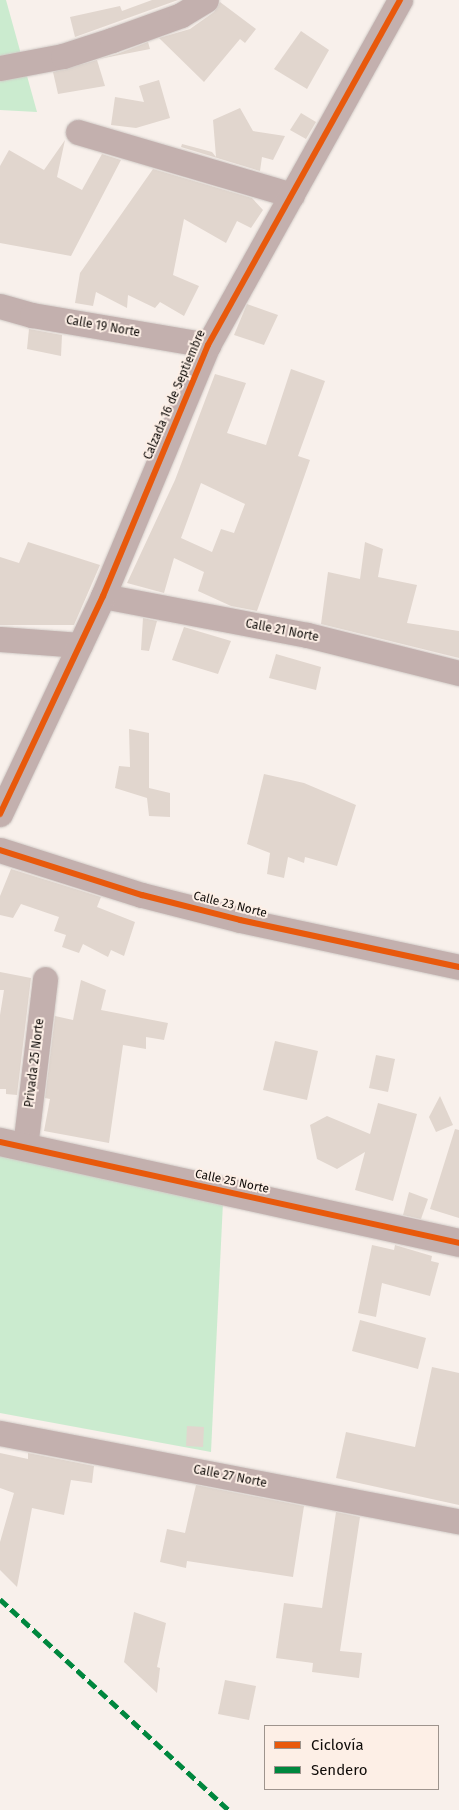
<!DOCTYPE html>
<meta charset="utf-8">
<style>
body{margin:0}
#map{position:relative;width:459px;height:1810px;overflow:hidden;background:#f8f0eb;font-family:"Fira Sans",sans-serif}
div>[style]{position:absolute}
.green>*{inset:0;background:#cbebcf}
.building>*{inset:0;background:#e1d6ce}
.roads{filter:drop-shadow(0 0 1px #d2ccc8) drop-shadow(0 0 1px #d2ccc8)}
.minor>*{height:25px;margin:-12.5px;padding:0 12.5px;transform-origin:12.5px;border-radius:12.5px;background:#c3b0ae}
.tertiary>*{height:28px;margin:-14px;padding:0 14px;transform-origin:14px;border-radius:14px;background:#c3b0ae}
.quiet>*{height:5px;margin-top:-2.5px;transform-origin:0;background:repeating-linear-gradient(90deg,#00873e 0 10px,transparent 0 15px)}
.cycleway>*{height:6px;margin:-3px;padding:0 3px;transform-origin:3px;border-radius:3px;background:#e8590c}
span{translate:-50% -50%;white-space:nowrap;text-align:center;line-height:1.15;-webkit-text-stroke:4px #fdefe6;paint-order:stroke}
.street-label{font-size:12px;color:#0f0b08}
.legend{position:absolute;left:264px;top:1725px;width:175px;height:65px;box-sizing:border-box;background:#fdefe6;border:1px solid #9e948d;margin:0;padding:6px 9px;list-style:none;font-size:15px;color:#0f0b08}
.legend li{display:flex;align-items:center;gap:10px;height:25px}
.legend b{width:25px;border:1px solid #9e948d}
</style>
<div id="map">
<div class="green">
<i style="clip-path:polygon(0 0,6px 0,37px 112px,0 110px)"></i>
<i style="clip-path:polygon(0 1155px,223px 1202px,211px 1452px,0 1413px)"></i>
</div>
<div class="building">
<i style="clip-path:polygon(152px 0,178px 0,75px 37px,70px 17px,120px 6px,122px 11px)"></i>
<i style="clip-path:polygon(220px 2px,256px 29px,245px 43px,240px 39px,204px 82px,159px 38px,190px 29px,214px 12px)"></i>
<i style="clip-path:polygon(301px 31px,329px 50px,307px 89px,274px 69px)"></i>
<i style="clip-path:polygon(148px 42px,150px 49px,99px 59px,117px 54px)"></i>
<i style="clip-path:polygon(97px 60px,105px 86px,58px 94px,53px 72px)"></i>
<i style="clip-path:polygon(159px 80px,170px 118px,136px 128px,111px 125px,115px 97px,144px 102px,139px 86px)"></i>
<i style="clip-path:polygon(240px 108px,253px 131px,285px 136px,273px 160px,262px 157px,260px 171px,181px 147px,182px 144px,212px 152px,216px 157px,213px 120px)"></i>
<i style="clip-path:polygon(301px 113px,316px 122px,306px 139px,290px 130px)"></i>
<i style="clip-path:polygon(65px 140px,57px 177px,82px 190px,102px 154px,121px 160px,71px 256px,0 243px,0 166px,9px 150px,44px 170px)"></i>
<i style="clip-path:polygon(153px 169px,252px 198px,263px 210px,251px 228px,237px 221px,226px 243px,184px 219px,173px 275px,199px 286px,184px 316px,160px 302px,155px 308px,128px 295px,127px 308px,96px 292px,93px 306px,75px 303px,80px 273px)"></i>
<i style="clip-path:polygon(247px 304px,278px 315px,264px 345px,234px 335px)"></i>
<i style="clip-path:polygon(29px 329px,62px 335px,61px 356px,27px 349px)"></i>
<i style="clip-path:polygon(evenodd,291px 369px,325px 381px,298px 456px,310px 460px,257px 611px,231px 606px,198px 591px,204px 572px,174px 558px,164px 593px,127px 583px,175px 480px,215px 374px,246px 383px,227px 433px,266px 445px,291px 369px,201px 483px,245px 504px,234px 533px,221px 529px,212px 552px,181px 538px,201px 483px)"></i>
<i style="clip-path:polygon(28px 542px,100px 565px,74px 625px,0 625px,0 557px,19px 563px)"></i>
<i style="clip-path:polygon(365px 542px,383px 549px,378px 577px,417px 585px,407px 623px,459px 631px,459px 658px,321px 624px,328px 572px,360px 579px)"></i>
<i style="clip-path:polygon(143px 618px,157px 621px,149px 651px,141px 650px)"></i>
<i style="clip-path:polygon(184px 627px,231px 641px,218px 674px,172px 660px)"></i>
<i style="clip-path:polygon(276px 654px,321px 667px,316px 690px,269px 678px)"></i>
<i style="clip-path:polygon(129px 729px,149px 733px,149px 788px,170px 793px,170px 817px,149px 816px,147px 798px,115px 788px,119px 766px,130px 767px)"></i>
<i style="clip-path:polygon(264px 774px,304px 783px,356px 805px,337px 866px,305px 857px,304px 863px,288px 857px,284px 878px,267px 874px,270px 853px,247px 844px)"></i>
<i style="clip-path:polygon(11px 869px,101px 897px,97px 907px,135px 922px,124px 956px,111px 950px,108px 957px,83px 944px,79px 953px,62px 947px,66px 935px,54px 931px,59px 917px,21px 904px,13px 918px,0 915px,0 896px)"></i>
<i style="clip-path:polygon(0 972px,31px 978px,17px 1095px,6px 1094px,6px 1089px,0 1089px,0 1015px,4px 990px,0 990px)"></i>
<i style="clip-path:polygon(81px 980px,106px 990px,101px 1010px,168px 1023px,164px 1040px,146px 1037px,146px 1049px,123px 1045px,109px 1143px,44px 1131px,50px 1099px,45px 1098px,55px 1016px,73px 1020px)"></i>
<i style="clip-path:polygon(275px 1041px,318px 1051px,307px 1100px,263px 1090px)"></i>
<i style="clip-path:polygon(376px 1055px,395px 1059px,388px 1092px,369px 1088px)"></i>
<i style="clip-path:polygon(440px 1096px,453px 1125px,436px 1132px,429px 1117px)"></i>
<i style="clip-path:polygon(378px 1103px,417px 1114px,393px 1201px,355px 1190px,365px 1152px,337px 1169px,317px 1159px,310px 1125px,327px 1116px,370px 1134px)"></i>
<i style="clip-path:polygon(455px 1129px,459px 1130px,459px 1218px,430px 1209px)"></i>
<i style="clip-path:polygon(409px 1192px,428px 1199px,421px 1219px,403px 1215px)"></i>
<i style="clip-path:polygon(372px 1245px,394px 1250px,395px 1245px,432px 1256px,431px 1261px,439px 1263px,430px 1296px,382px 1283px,376px 1317px,358px 1313px)"></i>
<i style="clip-path:polygon(360px 1320px,426px 1338px,418px 1369px,352px 1351px)"></i>
<i style="clip-path:polygon(432px 1367px,459px 1373px,459px 1505px,336px 1478px,346px 1432px,415px 1447px)"></i>
<i style="clip-path:polygon(187px 1426px,204px 1427px,203px 1447px,186px 1446px)"></i>
<i style="clip-path:polygon(0 1453px,28px 1459px,28px 1453px,94px 1466px,92px 1483px,71px 1480px,64px 1515px,32px 1508px,17px 1587px,0 1570px,0 1542px,14px 1493px,0 1488px)"></i>
<i style="clip-path:polygon(196px 1485px,304px 1506px,293px 1577px,187px 1561px,186px 1568px,160px 1562px,167px 1529px,185px 1533px)"></i>
<i style="clip-path:polygon(336px 1512px,360px 1517px,340px 1651px,362px 1653px,359px 1678px,312px 1672px,313px 1663px,276px 1658px,284px 1603px,322px 1608px)"></i>
<i style="clip-path:polygon(134px 1612px,166px 1623px,157px 1667px,160px 1668px,157px 1693px,124px 1662px)"></i>
<i style="clip-path:polygon(225px 1680px,256px 1686px,249px 1720px,218px 1714px)"></i>
</div>
<div class="roads">
<div class="minor">
<i style="left:0;top:68px;width:64px;rotate:-10.8deg"></i>
<i style="left:63px;top:56px;width:52px;rotate:-18.1deg"></i>
<i style="left:112px;top:40px;width:73px;rotate:-19.9deg"></i>
<i style="left:181px;top:15px;width:29px;rotate:-31deg"></i>
<i style="left:78px;top:132px;width:223px;rotate:16.4deg"></i>
<i style="left:0;top:306px;width:33px;rotate:16deg"></i>
<i style="left:32px;top:315px;width:179px;rotate:9.7deg"></i>
<i style="left:103px;top:596px;width:208px;rotate:10.8deg"></i>
<i style="left:307px;top:635px;width:157px;rotate:14deg"></i>
<i style="left:0;top:639px;width:80px;rotate:4.3deg"></i>
<i style="left:0;top:814px;width:241px;rotate:-64.7deg"></i>
<i style="left:103px;top:596px;width:272px;rotate:-67.3deg"></i>
<i style="left:208px;top:345px;width:395px;rotate:-60.9deg"></i>
<i style="left:0;top:850px;width:149px;rotate:17.6deg"></i>
<i style="left:142px;top:895px;width:101px;rotate:14.3deg"></i>
<i style="left:240px;top:920px;width:224px;rotate:12.1deg"></i>
<i style="left:25px;top:1147px;width:169px;rotate:-83.2deg"></i>
<i style="left:0;top:1433px;width:467px;rotate:10.9deg"></i>
</div>
<div class="tertiary">
<i style="left:0;top:1142px;width:470px;rotate:12.4deg"></i>
</div>
</div>
<div class="quiet">
<i style="left:0;top:1599px;width:311px;rotate:42.7deg"></i>
</div>
<div class="cycleway">
<i style="left:0;top:814px;width:241px;rotate:-64.7deg"></i>
<i style="left:103px;top:596px;width:272px;rotate:-67.3deg"></i>
<i style="left:208px;top:345px;width:395px;rotate:-60.9deg"></i>
<i style="left:0;top:850px;width:149px;rotate:17.6deg"></i>
<i style="left:142px;top:895px;width:101px;rotate:14.3deg"></i>
<i style="left:240px;top:920px;width:224px;rotate:12.1deg"></i>
<i style="left:0;top:1142px;width:470px;rotate:12.4deg"></i>
</div>
<div class="street-label">
<span style="left:103px;top:327px;rotate:10deg">Calle 19 Norte</span>
<span style="left:175px;top:395px;rotate:-67deg">Calzada 16 de Septiembre</span>
<span style="left:282px;top:631px;rotate:11deg">Calle 21 Norte</span>
<span style="left:230px;top:905px;rotate:14deg">Calle 23 Norte</span>
<span style="left:35px;top:1063px;rotate:-83deg">Privada 25 Norte</span>
<span style="left:232px;top:1182px;rotate:12deg">Calle 25 Norte</span>
<span style="left:230px;top:1477px;rotate:11deg">Calle 27 Norte</span>
</div>
<ul class="legend">
<li><b style="height:6px;background:#e8590c"></b>Ciclovía</li>
<li><b style="height:6px;background:#00873e"></b>Sendero</li>
</ul>
</div>
